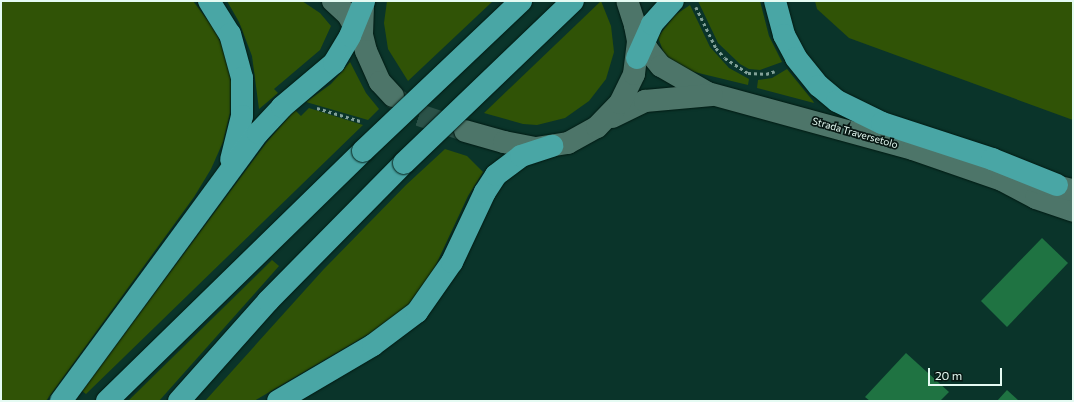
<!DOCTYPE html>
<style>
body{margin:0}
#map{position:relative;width:1074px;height:402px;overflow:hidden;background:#0a342a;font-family:Commissioner,sans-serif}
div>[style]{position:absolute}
.green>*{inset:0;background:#305306}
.building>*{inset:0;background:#1f7342}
.secondary-tunnel>*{height:22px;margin-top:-11px;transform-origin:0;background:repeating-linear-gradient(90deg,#2b5248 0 22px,transparent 0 33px)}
.path>*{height:2.5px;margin-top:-1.25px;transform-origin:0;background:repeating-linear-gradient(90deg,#82a198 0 3px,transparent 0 6px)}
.roads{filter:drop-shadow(0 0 1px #001a13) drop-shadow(0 0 1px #001a13)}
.secondary>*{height:22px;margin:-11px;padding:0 11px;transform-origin:11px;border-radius:11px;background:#4d7569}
.highway>*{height:22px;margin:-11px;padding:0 11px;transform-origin:11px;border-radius:11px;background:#49a6a5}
.bridges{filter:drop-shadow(0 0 1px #001a13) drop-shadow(0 0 1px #001a13)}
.highway-bridge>*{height:22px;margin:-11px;padding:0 11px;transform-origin:11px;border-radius:11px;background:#49a6a5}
span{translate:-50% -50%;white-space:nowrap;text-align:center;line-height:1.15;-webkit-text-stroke:3.5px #081814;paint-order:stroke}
.street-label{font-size:10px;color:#e5fbf3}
.frame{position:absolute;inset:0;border:2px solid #e5fbf3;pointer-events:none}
.scale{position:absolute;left:928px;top:368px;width:74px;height:18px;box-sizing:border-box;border:2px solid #e5fbf3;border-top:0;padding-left:5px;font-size:12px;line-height:14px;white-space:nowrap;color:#e5fbf3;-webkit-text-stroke:3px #081814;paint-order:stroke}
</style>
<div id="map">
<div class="green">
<i style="clip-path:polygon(1px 1px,193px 1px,215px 30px,227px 57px,231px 83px,230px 113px,223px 142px,211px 169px,194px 197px,46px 401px,1px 401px)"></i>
<i style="clip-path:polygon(227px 1px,302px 1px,320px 13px,331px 26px,320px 50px,274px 89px,278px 93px,259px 109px,252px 56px,239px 22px)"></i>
<i style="clip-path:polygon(387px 1px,493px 1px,408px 81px,388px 49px,384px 23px)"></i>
<i style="clip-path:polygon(601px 1px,611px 26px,614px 52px,606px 79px,589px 101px,565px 118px,537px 125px,523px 124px,484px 113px)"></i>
<i style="clip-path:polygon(698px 1px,760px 1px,769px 36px,782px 62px,760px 70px,749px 69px,740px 64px,718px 43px)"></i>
<i style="clip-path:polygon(815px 1px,1073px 1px,1073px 120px,849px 38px,817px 9px)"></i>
<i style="clip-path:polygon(690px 5px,710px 47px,729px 68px,749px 79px,748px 85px,682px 69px,664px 54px,658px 37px,675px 15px)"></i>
<i style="clip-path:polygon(350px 62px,366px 93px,379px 109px,368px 120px,306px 102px,331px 84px)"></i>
<i style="clip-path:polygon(787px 69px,813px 101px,814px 103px,757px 88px,758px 80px,772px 78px)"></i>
<i style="clip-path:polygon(309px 108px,363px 125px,86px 394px,82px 391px,266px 143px,295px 110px,301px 116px)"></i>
<i style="clip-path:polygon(445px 149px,467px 156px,483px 172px,468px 196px,433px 271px,408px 305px,374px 331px,254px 401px,205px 401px,323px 270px,406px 185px)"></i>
<i style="clip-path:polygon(272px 260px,279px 266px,159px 401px,128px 401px)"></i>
</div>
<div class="building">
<i style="clip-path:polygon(1042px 238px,1068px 263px,1007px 327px,981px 301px)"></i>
<i style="clip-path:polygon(906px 353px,949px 392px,940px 401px,870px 401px,865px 397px)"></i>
<i style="clip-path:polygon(1007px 390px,1019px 401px,997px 401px)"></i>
</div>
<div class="secondary-tunnel">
<i style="left:393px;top:97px;width:32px;rotate:35deg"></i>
<i style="left:419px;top:115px;width:44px;rotate:18.4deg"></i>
</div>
<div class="path">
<i style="left:696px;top:7px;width:46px;rotate:64deg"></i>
<i style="left:716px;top:48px;width:13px;rotate:48deg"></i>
<i style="left:725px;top:58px;width:27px;rotate:33deg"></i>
<i style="left:748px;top:73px;width:18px;rotate:3deg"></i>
<i style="left:766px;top:74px;width:9px;rotate:-18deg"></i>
<i style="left:317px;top:108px;width:45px;rotate:16.8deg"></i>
</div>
<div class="roads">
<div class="secondary">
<i style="left:333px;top:1px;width:21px;rotate:43deg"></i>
<i style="left:348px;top:15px;width:29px;rotate:61deg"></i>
<i style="left:363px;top:6px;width:29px;rotate:92deg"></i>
<i style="left:362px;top:35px;width:16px;rotate:76deg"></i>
<i style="left:366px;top:51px;width:34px;rotate:66deg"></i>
<i style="left:380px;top:82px;width:19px;rotate:47deg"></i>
<i style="left:635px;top:25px;width:27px;rotate:63deg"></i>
<i style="left:647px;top:49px;width:22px;rotate:51deg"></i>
<i style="left:661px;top:66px;width:54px;rotate:29.9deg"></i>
<i style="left:708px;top:93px;width:213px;rotate:15.3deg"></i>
<i style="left:913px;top:149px;width:94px;rotate:19.2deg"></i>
<i style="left:1002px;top:180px;width:38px;rotate:28deg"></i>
<i style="left:1036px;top:198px;width:39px;rotate:19deg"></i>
<i style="left:612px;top:117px;width:37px;rotate:-26deg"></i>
<i style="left:645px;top:101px;width:67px;rotate:-5.1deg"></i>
<i style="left:465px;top:131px;width:41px;rotate:15.8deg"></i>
<i style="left:504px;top:142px;width:33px;rotate:11deg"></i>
<i style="left:536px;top:148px;width:32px;rotate:-9deg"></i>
<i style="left:568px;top:143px;width:33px;rotate:-29deg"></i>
<i style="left:597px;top:127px;width:33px;rotate:-46deg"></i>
<i style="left:620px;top:103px;width:32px;rotate:-64deg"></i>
<i style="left:634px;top:74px;width:33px;rotate:-83deg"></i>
<i style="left:638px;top:41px;width:16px;rotate:-101deg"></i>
<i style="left:635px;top:25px;width:25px;rotate:-108deg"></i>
<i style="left:1038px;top:182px;width:36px;rotate:13deg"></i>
</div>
<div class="highway">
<i style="left:209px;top:1px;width:39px;rotate:58deg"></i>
<i style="left:230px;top:34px;width:46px;rotate:74.7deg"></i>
<i style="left:242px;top:78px;width:38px;rotate:90deg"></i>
<i style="left:242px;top:116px;width:45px;rotate:104deg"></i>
<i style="left:775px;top:1px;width:35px;rotate:75deg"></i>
<i style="left:784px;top:35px;width:26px;rotate:62deg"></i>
<i style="left:796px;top:58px;width:36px;rotate:51deg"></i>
<i style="left:819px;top:86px;width:23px;rotate:40deg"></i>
<i style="left:837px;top:101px;width:50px;rotate:26.1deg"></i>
<i style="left:882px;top:123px;width:116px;rotate:18.1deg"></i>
<i style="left:992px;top:159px;width:70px;rotate:21.8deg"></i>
<i style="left:637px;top:58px;width:37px;rotate:-66deg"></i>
<i style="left:652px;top:24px;width:31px;rotate:-48deg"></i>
<i style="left:61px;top:401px;width:333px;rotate:-53.7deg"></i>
<i style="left:258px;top:133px;width:35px;rotate:-47deg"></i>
<i style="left:282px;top:107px;width:68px;rotate:-40.2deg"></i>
<i style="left:334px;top:63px;width:31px;rotate:-59deg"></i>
<i style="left:350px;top:36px;width:38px;rotate:-68deg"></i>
<i style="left:107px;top:401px;width:358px;rotate:-44.3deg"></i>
<i style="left:179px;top:401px;width:134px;rotate:-48.3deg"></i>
<i style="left:268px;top:301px;width:194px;rotate:-45.4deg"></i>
<i style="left:278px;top:401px;width:110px;rotate:-30.5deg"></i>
<i style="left:373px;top:345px;width:55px;rotate:-36.9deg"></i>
<i style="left:417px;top:312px;width:61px;rotate:-55deg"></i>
<i style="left:452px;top:262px;width:77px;rotate:-64.8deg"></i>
<i style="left:485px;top:192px;width:20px;rotate:-57deg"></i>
<i style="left:496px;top:175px;width:31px;rotate:-37deg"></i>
<i style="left:521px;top:156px;width:33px;rotate:-18deg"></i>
</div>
</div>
<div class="bridges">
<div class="highway-bridge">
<i style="left:363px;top:151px;width:218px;rotate:-43.5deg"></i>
<i style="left:404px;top:163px;width:234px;rotate:-43.8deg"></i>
</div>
</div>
<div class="street-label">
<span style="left:855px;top:133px;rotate:16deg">Strada Traversetolo</span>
</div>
<div class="frame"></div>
<div class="scale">20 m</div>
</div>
